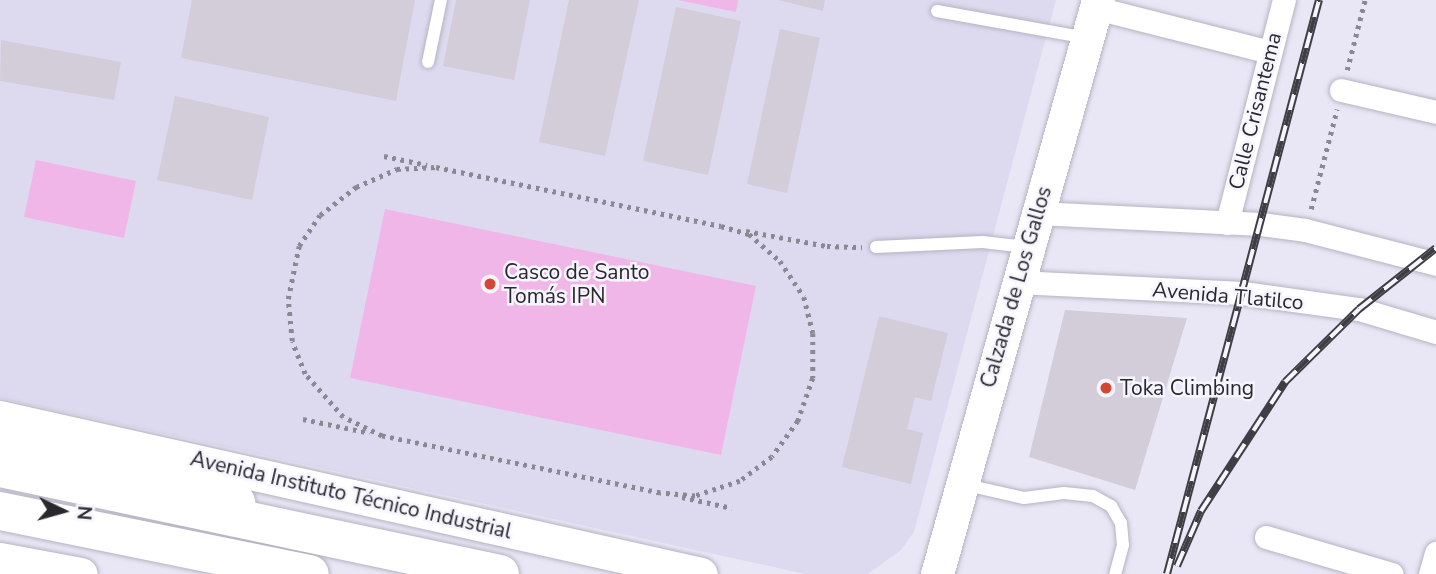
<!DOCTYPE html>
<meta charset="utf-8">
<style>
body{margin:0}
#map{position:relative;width:1436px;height:574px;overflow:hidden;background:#e9e7f6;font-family:"Nunito Sans",sans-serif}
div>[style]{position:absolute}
.built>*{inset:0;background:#dddaf0}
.green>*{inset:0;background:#f0b6e8}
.building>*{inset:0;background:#d3ccd9}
.path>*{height:4.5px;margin-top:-2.25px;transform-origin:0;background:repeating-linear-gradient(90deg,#8a8993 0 3.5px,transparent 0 8.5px)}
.roads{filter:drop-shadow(0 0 2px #b5b3c1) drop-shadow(0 0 2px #b5b3c1)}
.service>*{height:12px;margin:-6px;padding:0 6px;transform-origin:6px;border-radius:6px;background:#fff}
.minor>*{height:23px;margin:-11.5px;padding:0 11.5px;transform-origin:11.5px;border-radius:11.5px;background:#fff}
.secondary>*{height:33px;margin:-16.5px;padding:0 16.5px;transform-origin:16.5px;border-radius:16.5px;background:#fff}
.motorway>*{height:38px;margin:-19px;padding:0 19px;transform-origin:19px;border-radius:19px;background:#fff}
.rail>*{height:8px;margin-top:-4px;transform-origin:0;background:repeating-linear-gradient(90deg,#f6f5fe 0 16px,#3f3e44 0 32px);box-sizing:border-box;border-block:2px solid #3f3e44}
.dots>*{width:19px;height:19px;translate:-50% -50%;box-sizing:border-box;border:4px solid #f6f5fe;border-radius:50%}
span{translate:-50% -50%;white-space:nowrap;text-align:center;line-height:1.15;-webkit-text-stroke:5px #f6f5fe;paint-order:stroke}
.street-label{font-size:21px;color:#29282d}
.poi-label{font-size:21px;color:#29282d}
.left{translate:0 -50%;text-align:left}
.north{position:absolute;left:28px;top:476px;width:70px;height:70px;-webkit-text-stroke:5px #f6f5fe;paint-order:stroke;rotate:95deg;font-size:19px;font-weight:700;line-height:28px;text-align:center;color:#29282d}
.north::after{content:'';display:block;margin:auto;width:24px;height:32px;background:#29282d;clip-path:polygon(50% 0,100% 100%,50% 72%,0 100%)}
</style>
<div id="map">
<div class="built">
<i style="clip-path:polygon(0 0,1056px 0,914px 532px,901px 550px,868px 574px,805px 574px,0 398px)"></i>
</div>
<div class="green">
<i style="clip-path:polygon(678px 0,738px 0,736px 12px)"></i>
<i style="clip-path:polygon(36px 160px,136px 181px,124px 238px,24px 217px)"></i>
<i style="clip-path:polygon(385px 209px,756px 286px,721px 455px,350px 378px)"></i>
</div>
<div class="building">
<i style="clip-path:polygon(192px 0,415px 0,396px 101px,181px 58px)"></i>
<i style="clip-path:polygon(456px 0,530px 0,514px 80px,443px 66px)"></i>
<i style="clip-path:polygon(569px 0,639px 0,605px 156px,539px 142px)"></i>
<i style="clip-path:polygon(778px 0,825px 0,823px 11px)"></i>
<i style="clip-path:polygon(676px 7px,741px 21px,708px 175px,643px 161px)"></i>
<i style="clip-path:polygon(780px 29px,820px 38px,787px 193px,747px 184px)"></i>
<i style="clip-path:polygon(1px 40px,121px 62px,114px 100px,0 81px)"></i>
<i style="clip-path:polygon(175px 96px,269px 117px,252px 200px,157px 180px)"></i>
<i style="clip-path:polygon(1065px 310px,1187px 318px,1135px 490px,1029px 457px)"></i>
<i style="clip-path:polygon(879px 316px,948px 333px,931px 401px,915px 397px,907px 429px,923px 433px,911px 484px,842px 467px)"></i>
</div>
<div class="path">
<i style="left:1347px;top:70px;width:72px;rotate:-75.6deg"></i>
<i style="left:384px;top:156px;width:44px;rotate:11.8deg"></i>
<i style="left:436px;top:167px;width:291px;rotate:11.7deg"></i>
<i style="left:721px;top:226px;width:29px;rotate:16deg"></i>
<i style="left:749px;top:234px;width:41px;rotate:41.1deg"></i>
<i style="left:780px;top:261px;width:43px;rotate:56.3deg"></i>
<i style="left:804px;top:297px;width:37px;rotate:76deg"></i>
<i style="left:813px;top:333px;width:45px;rotate:90deg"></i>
<i style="left:813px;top:378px;width:46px;rotate:109.2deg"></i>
<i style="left:798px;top:421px;width:44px;rotate:125.8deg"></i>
<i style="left:772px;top:457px;width:40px;rotate:143deg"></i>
<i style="left:740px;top:481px;width:47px;rotate:161.6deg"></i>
<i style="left:695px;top:496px;width:35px;rotate:-175deg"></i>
<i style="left:660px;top:493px;width:284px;rotate:-168.4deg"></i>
<i style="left:382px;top:436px;width:43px;rotate:-154deg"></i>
<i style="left:343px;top:417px;width:57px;rotate:-131.5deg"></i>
<i style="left:305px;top:374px;width:35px;rotate:-112deg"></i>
<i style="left:292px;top:341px;width:42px;rotate:-95.4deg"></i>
<i style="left:288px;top:299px;width:54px;rotate:-78.3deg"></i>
<i style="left:299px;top:246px;width:37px;rotate:-56deg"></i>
<i style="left:320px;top:215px;width:46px;rotate:-37.9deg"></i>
<i style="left:356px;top:187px;width:45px;rotate:-23.7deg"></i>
<i style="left:397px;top:169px;width:39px;rotate:-3deg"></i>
<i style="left:1311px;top:209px;width:103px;rotate:-75.4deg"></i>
<i style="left:746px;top:231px;width:82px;rotate:10.5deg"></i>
<i style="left:827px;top:246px;width:35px;rotate:2deg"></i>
<i style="left:303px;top:419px;width:68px;rotate:11.8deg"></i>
<i style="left:682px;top:497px;width:51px;rotate:12.4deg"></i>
</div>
<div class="roads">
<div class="service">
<i style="left:937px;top:11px;width:152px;rotate:10.2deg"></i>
<i style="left:428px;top:62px;width:63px;rotate:-78.2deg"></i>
<i style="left:876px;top:247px;width:107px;rotate:-2.7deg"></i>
<i style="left:983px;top:242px;width:43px;rotate:6.6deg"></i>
<i style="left:962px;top:484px;width:64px;rotate:12.7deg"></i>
<i style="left:1024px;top:498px;width:40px;rotate:-7.1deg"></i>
<i style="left:1064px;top:493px;width:29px;rotate:6deg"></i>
<i style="left:1093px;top:496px;width:21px;rotate:29deg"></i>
<i style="left:1111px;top:506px;width:20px;rotate:60deg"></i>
<i style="left:1121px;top:523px;width:22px;rotate:85deg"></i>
<i style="left:1123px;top:545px;width:30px;rotate:105deg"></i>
</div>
<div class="minor">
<i style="left:1096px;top:8px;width:179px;rotate:14.2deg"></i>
<i style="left:1341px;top:90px;width:98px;rotate:13deg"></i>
<i style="left:1037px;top:213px;width:224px;rotate:2.8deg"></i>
<i style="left:1261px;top:224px;width:44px;rotate:7.8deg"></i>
<i style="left:1305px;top:230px;width:135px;rotate:14.5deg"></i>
<i style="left:1227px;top:223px;width:230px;rotate:-75.7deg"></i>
<i style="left:1017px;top:282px;width:226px;rotate:2.8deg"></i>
<i style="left:1243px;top:293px;width:117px;rotate:7.9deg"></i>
<i style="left:1359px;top:309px;width:80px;rotate:16.6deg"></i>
<i style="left:1266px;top:537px;width:131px;rotate:16.4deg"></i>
<i style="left:1430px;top:574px;width:22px;rotate:-74deg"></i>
</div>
<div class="secondary">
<i style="left:0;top:417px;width:718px;rotate:12.62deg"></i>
<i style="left:0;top:559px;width:82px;rotate:10.5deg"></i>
<i style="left:937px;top:574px;width:596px;rotate:-74.33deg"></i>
</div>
<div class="motorway">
<i style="left:0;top:438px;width:217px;rotate:12.2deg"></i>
<i style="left:212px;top:484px;width:31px;rotate:38deg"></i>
<i style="left:0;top:468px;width:511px;rotate:11.97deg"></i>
<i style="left:0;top:511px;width:316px;rotate:11.5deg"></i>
</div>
</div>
<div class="rail">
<i style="left:1177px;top:566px;width:60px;rotate:-66.4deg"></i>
<i style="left:1201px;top:511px;width:154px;rotate:-56.9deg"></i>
<i style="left:1285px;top:382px;width:104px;rotate:-44.6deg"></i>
<i style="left:1359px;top:309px;width:98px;rotate:-38.4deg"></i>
<i style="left:1167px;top:574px;width:594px;rotate:-75.17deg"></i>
</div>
<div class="dots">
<i style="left:490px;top:284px;background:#d34733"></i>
<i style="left:1106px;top:388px;background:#d34733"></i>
</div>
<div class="street-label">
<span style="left:1255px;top:111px;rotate:-76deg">Calle Crisantema</span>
<span style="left:1016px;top:287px;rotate:-74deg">Calzada de Los Gallos</span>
<span style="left:1228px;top:296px;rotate:5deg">Avenida Tlatilco</span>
<span style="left:351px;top:495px;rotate:13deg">Avenida Instituto Técnico Industrial</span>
</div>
<div class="poi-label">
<span class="left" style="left:504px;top:284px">Casco de Santo<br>Tomás IPN</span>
<span class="left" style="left:1120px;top:388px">Toka Climbing</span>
</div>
<div class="north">N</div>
</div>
